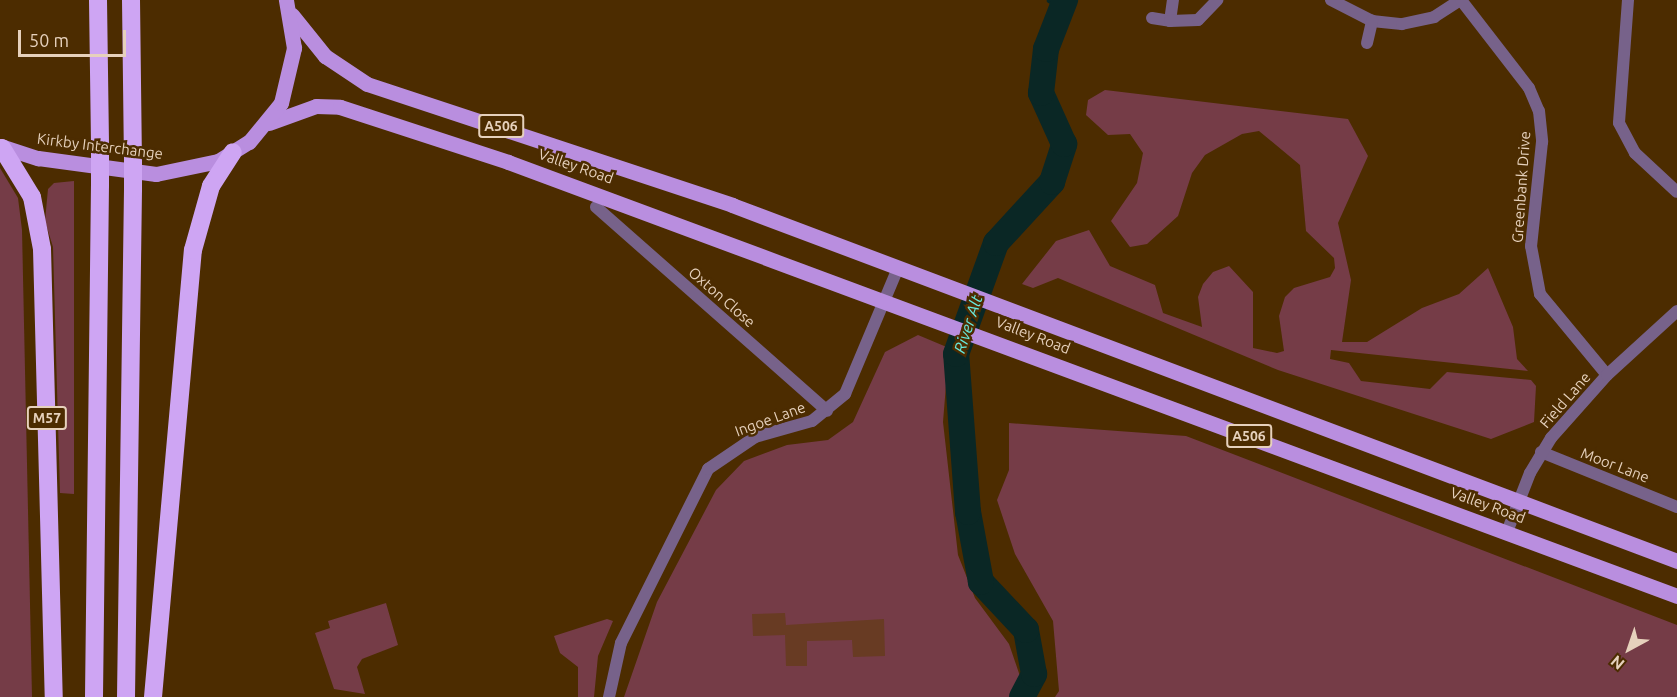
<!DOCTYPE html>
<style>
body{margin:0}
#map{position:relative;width:1677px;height:697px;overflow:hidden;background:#4c2c00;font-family:Ubuntu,sans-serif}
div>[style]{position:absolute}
.green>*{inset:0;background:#753c47}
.stream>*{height:4.5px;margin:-2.25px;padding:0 2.25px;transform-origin:2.25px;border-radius:2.25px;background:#0a2725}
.river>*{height:26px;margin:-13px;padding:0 13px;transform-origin:13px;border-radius:13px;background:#0a2725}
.building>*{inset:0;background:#683b23}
.street>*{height:12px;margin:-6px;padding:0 6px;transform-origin:6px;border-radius:6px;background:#77628a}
.primary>*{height:15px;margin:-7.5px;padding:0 7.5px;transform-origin:7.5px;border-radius:7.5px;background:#b98edf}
.highway>*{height:18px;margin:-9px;padding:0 9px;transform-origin:9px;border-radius:9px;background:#cea5f3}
.highway-bridge>*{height:18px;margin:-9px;padding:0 9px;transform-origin:9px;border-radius:9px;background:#cea5f3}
span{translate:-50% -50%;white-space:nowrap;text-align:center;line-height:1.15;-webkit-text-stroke:5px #4c2c00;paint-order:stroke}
.shield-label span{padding:2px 4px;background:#4c2c00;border:2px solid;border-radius:4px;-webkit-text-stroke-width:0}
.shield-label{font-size:14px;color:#e6d1bc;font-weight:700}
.street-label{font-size:15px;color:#e6d1bc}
.water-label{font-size:16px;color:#68ebe0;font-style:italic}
.north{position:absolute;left:1599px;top:619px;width:60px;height:60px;-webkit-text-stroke:4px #4c2c00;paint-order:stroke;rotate:220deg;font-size:16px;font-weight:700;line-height:24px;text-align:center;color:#e6d1bc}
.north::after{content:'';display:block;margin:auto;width:21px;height:27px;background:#e6d1bc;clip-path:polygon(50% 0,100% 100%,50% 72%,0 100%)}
.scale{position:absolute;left:18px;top:30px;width:108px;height:27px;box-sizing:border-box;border:3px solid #e6d1bc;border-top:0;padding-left:8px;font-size:18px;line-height:21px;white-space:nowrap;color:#e6d1bc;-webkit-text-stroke:4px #4c2c00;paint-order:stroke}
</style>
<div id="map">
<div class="green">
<i style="clip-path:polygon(1105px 90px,1348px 119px,1368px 156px,1338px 223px,1351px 280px,1342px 342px,1367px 342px,1422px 308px,1459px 294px,1488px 268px,1513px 327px,1517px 359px,1528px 371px,1331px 350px,1330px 359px,1349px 363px,1361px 381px,1430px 389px,1447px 372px,1531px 380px,1536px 386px,1534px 422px,1491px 439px,1278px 370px,1058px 278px,1033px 288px,1022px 284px,1056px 241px,1089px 230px,1110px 266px,1155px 285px,1163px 313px,1202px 327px,1198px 297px,1203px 284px,1213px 272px,1229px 266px,1253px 292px,1253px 348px,1277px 353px,1284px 351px,1279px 316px,1285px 297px,1294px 288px,1330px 277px,1335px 268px,1334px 258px,1306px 231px,1300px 165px,1259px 131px,1242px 134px,1205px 155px,1192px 173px,1178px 216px,1147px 244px,1130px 247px,1111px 221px,1137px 183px,1143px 153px,1130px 134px,1108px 135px,1086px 115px,1088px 100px)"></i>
<i style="clip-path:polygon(0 168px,18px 198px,22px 230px,32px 697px,0 697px)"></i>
<i style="clip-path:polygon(74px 181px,74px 494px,60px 493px,53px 247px,45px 221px,48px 189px,54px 183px)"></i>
<i style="clip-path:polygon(918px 335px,949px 348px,943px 422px,958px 555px,975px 598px,1009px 644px,1021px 679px,1012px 697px,624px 697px,657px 602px,716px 490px,744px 461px,787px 445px,828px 440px,853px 422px,885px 352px)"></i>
<i style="clip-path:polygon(1009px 423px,1186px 436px,1677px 625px,1677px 697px,1055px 697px,1059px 691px,1053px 621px,1015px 554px,997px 500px,1009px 470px)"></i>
<i style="clip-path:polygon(386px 603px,398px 645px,362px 659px,357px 667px,365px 694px,334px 689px,315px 633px,330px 628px,328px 621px)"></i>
<i style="clip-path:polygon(607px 619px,613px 621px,598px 656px,594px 697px,578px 697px,578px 667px,560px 653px,554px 636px)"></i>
</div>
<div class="stream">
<i style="left:1049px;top:0;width:15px;rotate:28deg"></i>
</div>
<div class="river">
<i style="left:1022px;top:697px;width:26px;rotate:-62deg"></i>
<i style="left:1034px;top:674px;width:45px;rotate:-100.3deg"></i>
<i style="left:1026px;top:630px;width:66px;rotate:-133.2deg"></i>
<i style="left:981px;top:582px;width:71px;rotate:-100.5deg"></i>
<i style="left:968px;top:512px;width:158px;rotate:-94.3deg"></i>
<i style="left:956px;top:354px;width:118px;rotate:-70.2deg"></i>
<i style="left:996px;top:243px;width:83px;rotate:-47.4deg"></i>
<i style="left:1052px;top:182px;width:40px;rotate:-72deg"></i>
<i style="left:1064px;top:144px;width:56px;rotate:-114.3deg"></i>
<i style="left:1041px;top:93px;width:44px;rotate:-83.5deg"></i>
<i style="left:1046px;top:49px;width:53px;rotate:-68.8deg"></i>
</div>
<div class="building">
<i style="clip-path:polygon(785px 613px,786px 625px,884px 619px,885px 656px,853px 657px,852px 640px,807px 641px,807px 666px,786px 666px,785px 635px,753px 636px,752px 614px)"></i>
</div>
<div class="street">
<i style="left:1331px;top:0;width:46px;rotate:27.1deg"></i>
<i style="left:1372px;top:21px;width:30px;rotate:6deg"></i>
<i style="left:1402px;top:24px;width:33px;rotate:-12deg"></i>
<i style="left:1434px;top:17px;width:31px;rotate:-33deg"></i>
<i style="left:1461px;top:0;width:111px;rotate:52.3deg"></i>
<i style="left:1529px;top:88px;width:25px;rotate:67deg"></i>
<i style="left:1539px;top:111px;width:31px;rotate:84deg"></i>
<i style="left:1542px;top:142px;width:105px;rotate:96deg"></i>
<i style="left:1531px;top:246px;width:49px;rotate:79.4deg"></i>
<i style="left:1540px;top:294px;width:105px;rotate:50.4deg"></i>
<i style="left:1628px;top:0;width:123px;rotate:94.2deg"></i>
<i style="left:1619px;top:123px;width:34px;rotate:62deg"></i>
<i style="left:1635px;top:153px;width:57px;rotate:42.9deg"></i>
<i style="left:1152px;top:18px;width:18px;rotate:9deg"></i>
<i style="left:1170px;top:21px;width:21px;rotate:-82deg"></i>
<i style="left:1170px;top:21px;width:28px;rotate:-2deg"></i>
<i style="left:1198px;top:20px;width:28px;rotate:-46deg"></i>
<i style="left:1367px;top:43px;width:23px;rotate:-77deg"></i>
<i style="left:596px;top:207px;width:308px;rotate:41.4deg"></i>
<i style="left:1541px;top:452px;width:147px;rotate:22deg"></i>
<i style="left:1507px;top:532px;width:63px;rotate:-68.7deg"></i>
<i style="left:1530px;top:473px;width:41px;rotate:-59deg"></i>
<i style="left:1551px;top:438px;width:84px;rotate:-48.4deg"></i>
<i style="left:1607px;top:375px;width:95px;rotate:-42.4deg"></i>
<i style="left:609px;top:697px;width:55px;rotate:-77.5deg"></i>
<i style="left:621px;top:643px;width:195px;rotate:-63.4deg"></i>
<i style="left:708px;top:469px;width:57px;rotate:-34.2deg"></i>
<i style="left:755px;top:437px;width:59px;rotate:-15.7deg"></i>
<i style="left:812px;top:421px;width:43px;rotate:-39.3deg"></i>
<i style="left:845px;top:394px;width:137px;rotate:-67.2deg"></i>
</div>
<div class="primary">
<i style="left:292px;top:15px;width:53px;rotate:51.2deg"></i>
<i style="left:325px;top:56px;width:50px;rotate:33.7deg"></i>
<i style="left:367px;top:84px;width:385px;rotate:18.3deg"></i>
<i style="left:732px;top:205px;width:1010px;rotate:20.64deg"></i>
<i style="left:269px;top:123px;width:50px;rotate:-19.9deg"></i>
<i style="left:316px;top:106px;width:24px;rotate:2deg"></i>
<i style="left:340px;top:107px;width:177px;rotate:18.1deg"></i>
<i style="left:508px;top:162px;width:1247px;rotate:20.37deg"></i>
<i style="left:0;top:146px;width:40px;rotate:18deg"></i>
<i style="left:38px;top:158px;width:119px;rotate:7.7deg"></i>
<i style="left:156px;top:174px;width:63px;rotate:-11.8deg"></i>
<i style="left:218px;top:161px;width:36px;rotate:-32deg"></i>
<i style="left:249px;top:142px;width:50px;rotate:-50.6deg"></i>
<i style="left:281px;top:103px;width:57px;rotate:-76.7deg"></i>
<i style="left:294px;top:48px;width:49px;rotate:-99.5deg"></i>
</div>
<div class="highway">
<i style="left:98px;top:0;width:152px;rotate:89.2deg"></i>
<i style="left:131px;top:0;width:156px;rotate:89.3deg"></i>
<i style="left:2px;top:148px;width:57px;rotate:58.5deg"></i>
<i style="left:32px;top:197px;width:53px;rotate:79.1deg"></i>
<i style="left:42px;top:249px;width:448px;rotate:88.5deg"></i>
<i style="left:94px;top:697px;width:512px;rotate:-89.33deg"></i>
<i style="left:126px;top:697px;width:508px;rotate:-89.21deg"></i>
<i style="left:153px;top:697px;width:449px;rotate:-84.9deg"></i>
<i style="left:193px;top:250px;width:66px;rotate:-74.3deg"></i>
<i style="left:211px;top:186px;width:40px;rotate:-57.1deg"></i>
</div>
<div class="highway-bridge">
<i style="left:100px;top:152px;width:33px;rotate:90deg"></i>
<i style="left:133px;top:156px;width:33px;rotate:90deg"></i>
</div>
<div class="shield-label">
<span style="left:501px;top:126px">A506</span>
<span style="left:47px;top:418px">M57</span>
<span style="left:1249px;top:436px">A506</span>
</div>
<div class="street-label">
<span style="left:100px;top:146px;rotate:7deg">Kirkby Interchange</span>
<span style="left:576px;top:166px;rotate:19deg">Valley Road</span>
<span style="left:1521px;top:187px;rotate:-86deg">Greenbank Drive</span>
<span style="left:722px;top:297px;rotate:41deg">Oxton Close</span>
<span style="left:1033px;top:335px;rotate:21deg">Valley Road</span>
<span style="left:1565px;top:400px;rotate:-49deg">Field Lane</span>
<span style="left:770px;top:419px;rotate:-20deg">Ingoe Lane</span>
<span style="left:1615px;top:465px;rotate:21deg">Moor Lane</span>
<span style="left:1488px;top:505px;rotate:20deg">Valley Road</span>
</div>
<div class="water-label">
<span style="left:968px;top:324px;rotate:-72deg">River Alt</span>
</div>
<div class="north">N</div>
<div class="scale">50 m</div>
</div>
